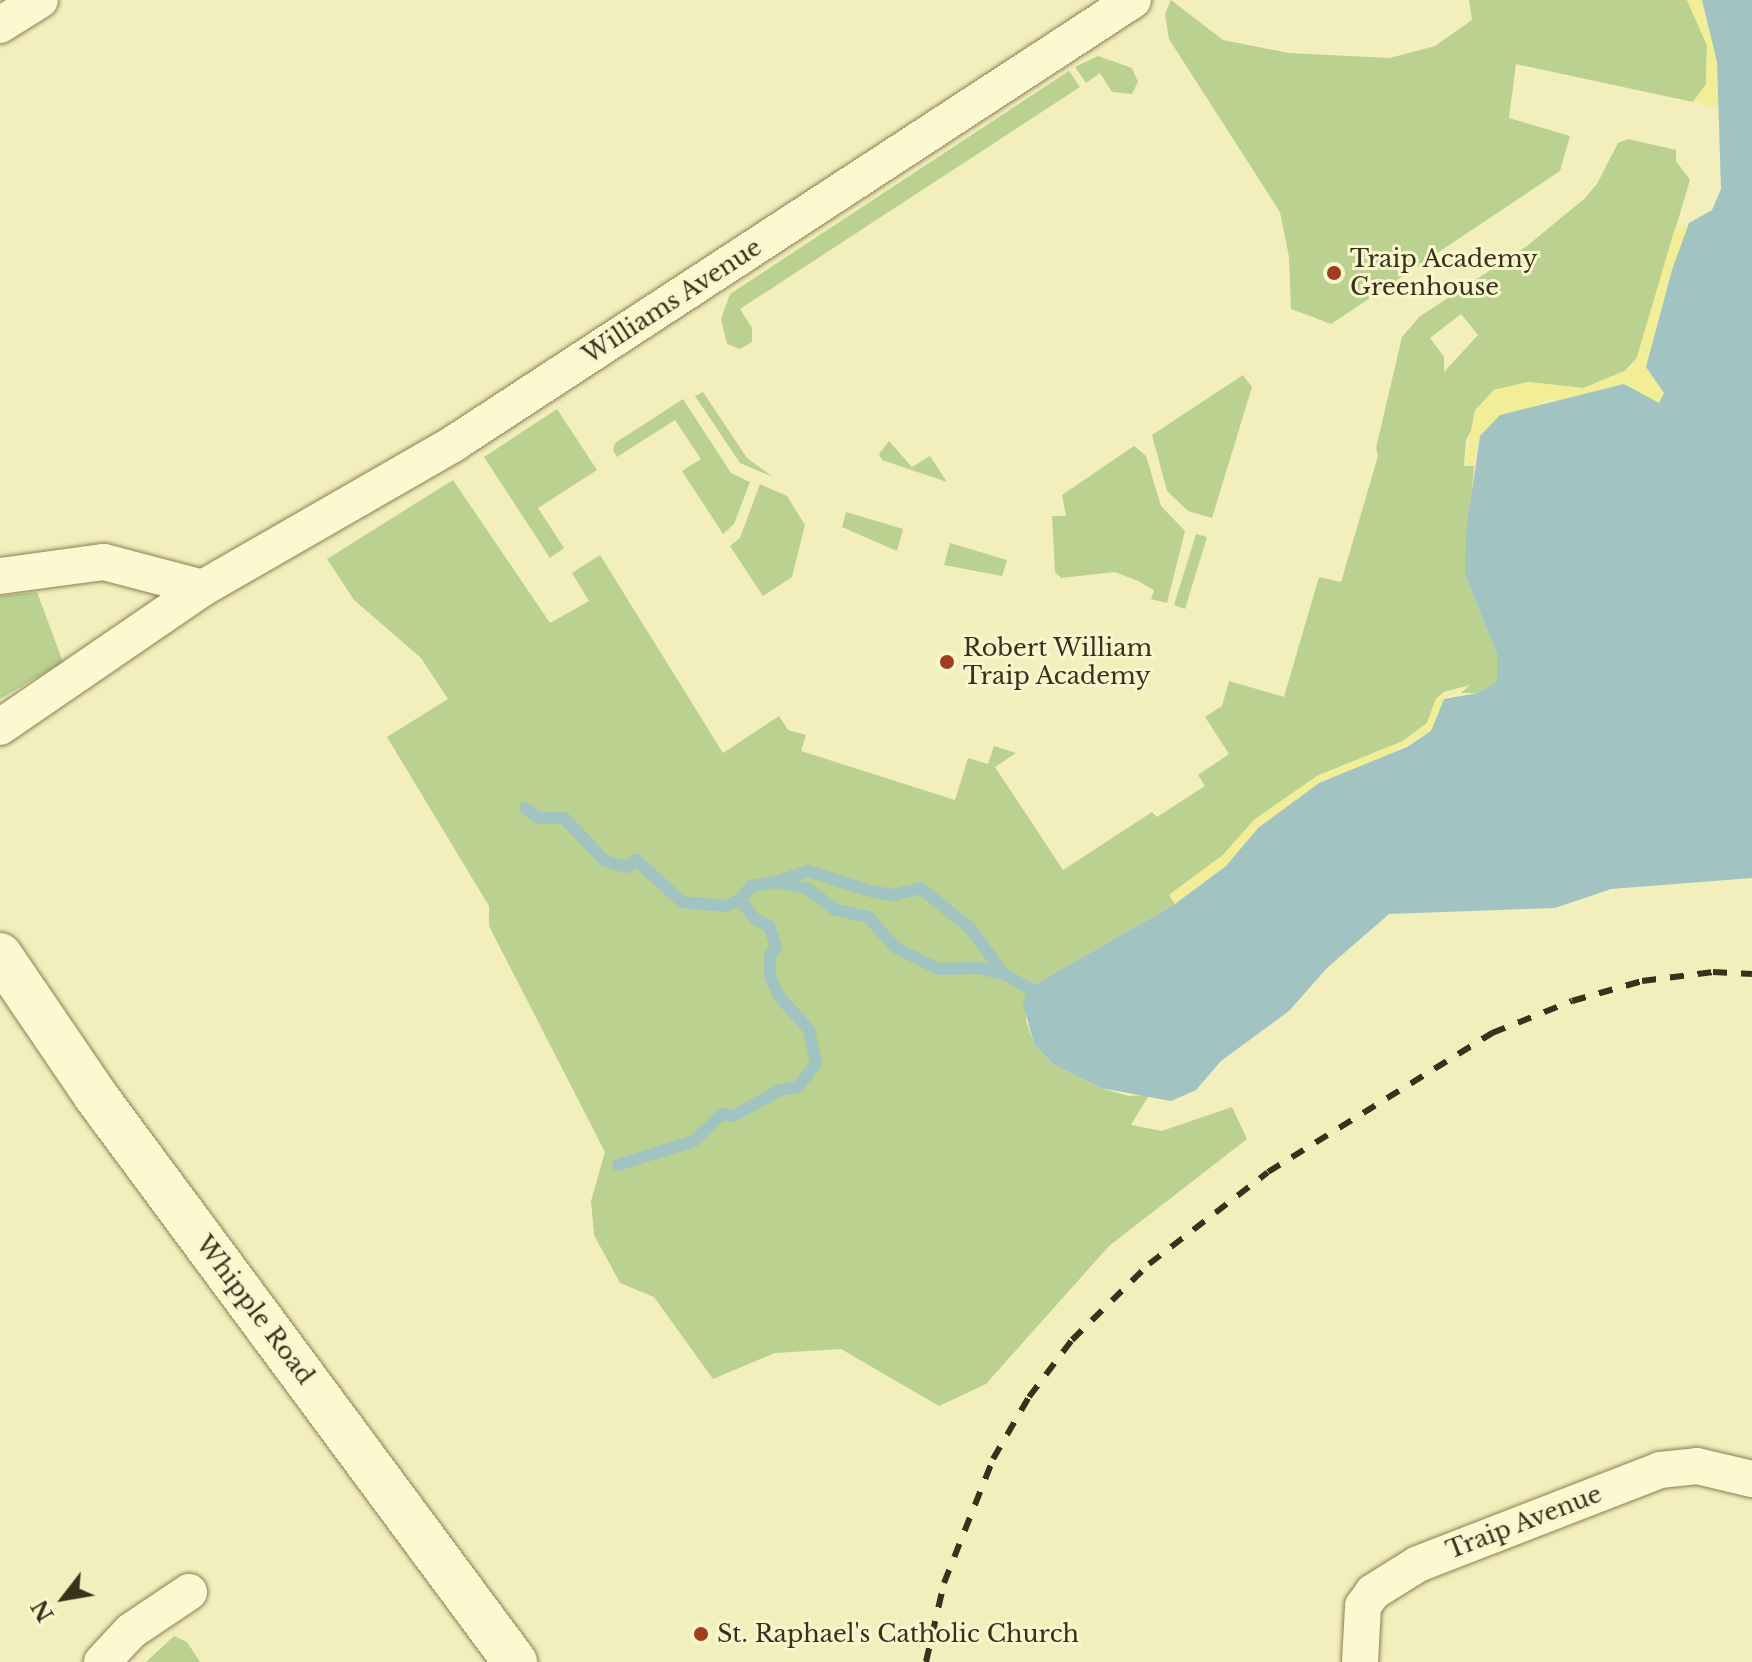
<!DOCTYPE html>
<style>
body{margin:0}
#map{position:relative;width:1752px;height:1662px;overflow:hidden;background:#f2efbd;font-family:"Libre Baskerville",serif}
div>[style]{position:absolute}
.green>*{inset:0;background:#bad190}
.sand>*{inset:0;background:#f1ee97}
.water>*{inset:0;background:#a1c3c1}
.stream>*{height:12px;margin:-6px;padding:0 6px;transform-origin:6px;border-radius:6px;background:#a1c3c1}
.roads{filter:drop-shadow(0 0 2px #8c7f54) drop-shadow(0 0 2px #8c7f54)}
.minor>*{height:36px;margin:-18px;padding:0 18px;transform-origin:18px;border-radius:18px;background:#fcf9d1}
.secondary>*{height:44px;margin:-22px;padding:0 22px;transform-origin:22px;border-radius:22px;background:#fcf9d1}
.rail>*{height:6px;margin-top:-3px;transform-origin:0;background:repeating-linear-gradient(90deg,#39311b 0 14px,transparent 0 28px)}
.dots>*{width:22px;height:22px;translate:-50% -50%;box-sizing:border-box;border:4px solid #f9f6cd;border-radius:50%}
span{translate:-50% -50%;white-space:nowrap;text-align:center;line-height:1.15;-webkit-text-stroke:6px #f9f6cd;paint-order:stroke}
.poi-label{font-size:24px;color:#39311b}
.left{translate:0 -50%;text-align:left}
.street-label{font-size:24px;color:#39311b}
.north{position:absolute;left:24px;top:1558px;width:80px;height:80px;-webkit-text-stroke:6px #f9f6cd;paint-order:stroke;rotate:239deg;font-size:22px;font-weight:700;line-height:32px;text-align:center;color:#39311b}
.north::after{content:'';display:block;margin:auto;width:28px;height:36px;background:#39311b;clip-path:polygon(50% 0,100% 100%,50% 72%,0 100%)}
</style>
<div id="map">
<div class="green">
<i style="clip-path:polygon(1171px 0,1223px 40px,1289px 53px,1390px 58px,1435px 46px,1472px 20px,1469px 0,1687px 0,1707px 45px,1706px 84px,1693px 102px,1516px 64px,1509px 118px,1570px 136px,1560px 171px,1331px 324px,1291px 309px,1289px 257px,1280px 212px,1169px 39px,1165px 14px)"></i>
<i style="clip-path:polygon(1098px 56px,1132px 68px,1138px 82px,1132px 94px,1112px 92px,1100px 73px,1086px 83px,1075px 67px)"></i>
<i style="clip-path:polygon(1069px 71px,1080px 87px,740px 309px,752px 328px,752px 342px,740px 349px,727px 344px,721px 319px,730px 294px)"></i>
<i style="clip-path:polygon(evenodd,1628px 139px,1676px 150px,1676px 161px,1690px 180px,1637px 358px,1618px 378px,1583px 388px,1528px 382px,1494px 390px,1466px 440px,1464px 465px,1474px 466px,1465px 575px,1497px 655px,1498px 682px,1478px 693px,1461px 693px,1470px 685px,1444px 692px,1436px 699px,1427px 723px,1403px 741px,1317px 776px,1254px 820px,1223px 855px,1169px 895px,1175px 904px,1027px 989px,1026px 1021px,1034px 1044px,1054px 1065px,1101px 1088px,1129px 1096px,1149px 1095px,1131px 1125px,1162px 1131px,1232px 1107px,1247px 1139px,1109px 1246px,986px 1384px,939px 1406px,841px 1349px,775px 1353px,713px 1379px,654px 1297px,620px 1283px,594px 1235px,591px 1201px,605px 1152px,489px 926px,489px 906px,387px 737px,448px 699px,421px 658px,354px 600px,327px 559px,453px 480px,550px 623px,589px 601px,572px 573px,600px 555px,723px 753px,779px 716px,788px 730px,806px 735px,801px 751px,955px 800px,968px 758px,988px 764px,994px 746px,1016px 753px,995px 767px,1063px 870px,1152px 812px,1157px 817px,1205px 786px,1198px 775px,1229px 754px,1205px 717px,1222px 706px,1229px 681px,1284px 697px,1319px 577px,1341px 582px,1378px 456px,1376px 448px,1402px 337px,1419px 317px,1527px 246px,1584px 199px,1597px 184px,1618px 143px,1628px 139px,1461px 314px,1478px 335px,1444px 372px,1444px 357px,1430px 338px,1461px 314px)"></i>
<i style="clip-path:polygon(1243px 375px,1252px 387px,1212px 518px,1188px 511px,1167px 491px,1152px 435px)"></i>
<i style="clip-path:polygon(703px 392px,747px 458px,773px 477px,740px 463px,695px 396px)"></i>
<i style="clip-path:polygon(683px 399px,731px 473px,750px 482px,734px 524px,723px 534px,682px 471px,701px 459px,675px 420px,617px 457px,613px 450px,615px 443px)"></i>
<i style="clip-path:polygon(557px 409px,597px 470px,538px 508px,564px 548px,550px 558px,484px 457px)"></i>
<i style="clip-path:polygon(889px 441px,912px 467px,930px 456px,947px 482px,882px 460px,879px 454px)"></i>
<i style="clip-path:polygon(1134px 446px,1146px 456px,1161px 506px,1185px 531px,1167px 603px,1151px 599px,1154px 590px,1138px 581px,1115px 572px,1061px 578px,1055px 572px,1052px 516px,1066px 516px,1062px 495px)"></i>
<i style="clip-path:polygon(760px 484px,787px 496px,805px 525px,792px 577px,763px 596px,730px 546px,740px 538px)"></i>
<i style="clip-path:polygon(846px 512px,903px 529px,897px 551px,842px 527px)"></i>
<i style="clip-path:polygon(1196px 534px,1207px 537px,1185px 609px,1174px 605px)"></i>
<i style="clip-path:polygon(950px 543px,1007px 560px,1002px 576px,944px 565px)"></i>
<i style="clip-path:polygon(37px 592px,63px 662px,0 699px,0 596px)"></i>
<i style="clip-path:polygon(174px 1636px,187px 1642px,200px 1662px,146px 1662px)"></i>
</div>
<div class="sand">
<i style="clip-path:polygon(1687px 0,1702px 0,1714px 33px,1720px 109px,1693px 102px,1706px 84px,1707px 45px)"></i>
<i style="clip-path:polygon(1689px 223px,1660px 316px,1664px 393px,1659px 404px,1624px 384px,1596px 395px,1544px 401px,1480px 436px,1474px 466px,1464px 466px,1475px 410px,1494px 390px,1528px 382px,1583px 388px,1629px 369px,1637px 357px,1675px 228px)"></i>
<i style="clip-path:polygon(1472px 684px,1444px 699px,1431px 731px,1258px 828px,1226px 866px,1175px 904px,1169px 895px,1223px 855px,1254px 820px,1317px 776px,1403px 741px,1427px 723px,1436px 699px)"></i>
</div>
<div class="water">
<i style="clip-path:polygon(1702px 0,1752px 0,1752px 878px,1611px 889px,1555px 908px,1389px 914px,1327px 968px,1289px 1011px,1221px 1061px,1196px 1090px,1171px 1101px,1101px 1088px,1054px 1065px,1034px 1044px,1023px 1004px,1027px 989px,1175px 904px,1226px 866px,1258px 828px,1319px 783px,1407px 747px,1431px 731px,1444px 699px,1478px 693px,1497px 682px,1497px 655px,1465px 575px,1466px 531px,1480px 436px,1500px 415px,1624px 384px,1659px 403px,1664px 393px,1646px 367px,1672px 270px,1689px 223px,1712px 210px,1721px 189px,1717px 62px)"></i>
</div>
<div class="stream">
<i style="left:525px;top:808px;width:16px;rotate:38deg"></i>
<i style="left:538px;top:818px;width:26px"></i>
<i style="left:564px;top:818px;width:59px;rotate:46.4deg"></i>
<i style="left:605px;top:861px;width:22px;rotate:16deg"></i>
<i style="left:626px;top:867px;width:12px;rotate:-35deg"></i>
<i style="left:636px;top:860px;width:62px;rotate:42.4deg"></i>
<i style="left:682px;top:902px;width:43px;rotate:5.3deg"></i>
<i style="left:725px;top:906px;width:16px;rotate:-22deg"></i>
<i style="left:740px;top:900px;width:18px;rotate:-52deg"></i>
<i style="left:751px;top:886px;width:25px;rotate:-9deg"></i>
<i style="left:776px;top:882px;width:33px;rotate:12deg"></i>
<i style="left:808px;top:889px;width:35px;rotate:37deg"></i>
<i style="left:836px;top:910px;width:33px;rotate:12deg"></i>
<i style="left:868px;top:917px;width:40px;rotate:48deg"></i>
<i style="left:895px;top:947px;width:48px;rotate:27.1deg"></i>
<i style="left:938px;top:969px;width:40px;rotate:-1.4deg"></i>
<i style="left:978px;top:968px;width:27px;rotate:13deg"></i>
<i style="left:1004px;top:974px;width:43px;rotate:29.6deg"></i>
<i style="left:776px;top:882px;width:34px;rotate:-19deg"></i>
<i style="left:808px;top:871px;width:69px;rotate:17.7deg"></i>
<i style="left:874px;top:892px;width:20px;rotate:9deg"></i>
<i style="left:894px;top:895px;width:27px;rotate:-15deg"></i>
<i style="left:920px;top:888px;width:63px;rotate:38.5deg"></i>
<i style="left:969px;top:927px;width:59px;rotate:53.3deg"></i>
<i style="left:618px;top:1165px;width:80px;rotate:-17.5deg"></i>
<i style="left:694px;top:1141px;width:39px;rotate:-44deg"></i>
<i style="left:722px;top:1114px;width:11px;rotate:10deg"></i>
<i style="left:733px;top:1116px;width:54px;rotate:-29deg"></i>
<i style="left:780px;top:1090px;width:18px;rotate:-9deg"></i>
<i style="left:798px;top:1087px;width:30px;rotate:-53deg"></i>
<i style="left:816px;top:1063px;width:34px;rotate:-102deg"></i>
<i style="left:809px;top:1030px;width:45px;rotate:-131.4deg"></i>
<i style="left:779px;top:996px;width:21px;rotate:-115deg"></i>
<i style="left:770px;top:977px;width:21px;rotate:-90deg"></i>
<i style="left:770px;top:956px;width:11px;rotate:-56deg"></i>
<i style="left:776px;top:947px;width:22px;rotate:-108deg"></i>
<i style="left:769px;top:926px;width:14px;rotate:-155deg"></i>
<i style="left:756px;top:920px;width:26px;rotate:-129deg"></i>
</div>
<div class="roads">
<div class="minor">
<i style="left:0;top:25px;width:47px;rotate:-32deg"></i>
<i style="left:0;top:576px;width:105px;rotate:-7.7deg"></i>
<i style="left:104px;top:562px;width:102px;rotate:14.7deg"></i>
<i style="left:0;top:727px;width:246px;rotate:-34.4deg"></i>
<i style="left:203px;top:588px;width:289px;rotate:-29.9deg"></i>
<i style="left:453px;top:444px;width:812px;rotate:-33.14deg"></i>
<i style="left:102px;top:1662px;width:42px;rotate:-46.9deg"></i>
<i style="left:131px;top:1631px;width:70px;rotate:-33.9deg"></i>
<i style="left:1360px;top:1662px;width:56px;rotate:-86.9deg"></i>
<i style="left:1363px;top:1606px;width:17px;rotate:-54deg"></i>
<i style="left:1373px;top:1592px;width:53px;rotate:-31.9deg"></i>
<i style="left:1418px;top:1564px;width:260px;rotate:-21.2deg"></i>
<i style="left:1660px;top:1470px;width:37px;rotate:-6deg"></i>
<i style="left:1697px;top:1466px;width:57px;rotate:13.3deg"></i>
</div>
<div class="secondary">
<i style="left:0;top:955px;width:169px;rotate:55.8deg"></i>
<i style="left:95px;top:1095px;width:706px;rotate:53.47deg"></i>
</div>
</div>
<div class="rail">
<i style="left:926px;top:1662px;width:81px;rotate:-77.2deg"></i>
<i style="left:944px;top:1583px;width:133px;rotate:-68.4deg"></i>
<i style="left:993px;top:1459px;width:72px;rotate:-59.9deg"></i>
<i style="left:1029px;top:1397px;width:71px;rotate:-53deg"></i>
<i style="left:1072px;top:1340px;width:108px;rotate:-44.6deg"></i>
<i style="left:1149px;top:1264px;width:150px;rotate:-37.7deg"></i>
<i style="left:1268px;top:1172px;width:264px;rotate:-31.8deg"></i>
<i style="left:1492px;top:1033px;width:86px;rotate:-21.8deg"></i>
<i style="left:1572px;top:1001px;width:73px;rotate:-15.9deg"></i>
<i style="left:1642px;top:981px;width:72px;rotate:-7.2deg"></i>
<i style="left:1713px;top:972px;width:39px;rotate:3deg"></i>
</div>
<div class="dots">
<i style="left:1334px;top:273px;background:#a13c1e"></i>
<i style="left:947px;top:662px;background:#a13c1e"></i>
<i style="left:701px;top:1634px;background:#a13c1e"></i>
</div>
<div class="poi-label">
<span class="left" style="left:1350px;top:273px">Traip Academy<br>Greenhouse</span>
<span class="left" style="left:963px;top:662px">Robert William<br>Traip Academy</span>
<span class="left" style="left:717px;top:1634px">St. Raphael's Catholic Church</span>
</div>
<div class="street-label">
<span style="left:672px;top:301px;rotate:-33deg">Williams Avenue</span>
<span style="left:255px;top:1310px;rotate:53deg">Whipple Road</span>
<span style="left:1524px;top:1522px;rotate:-21deg">Traip Avenue</span>
</div>
<div class="north">N</div>
</div>
